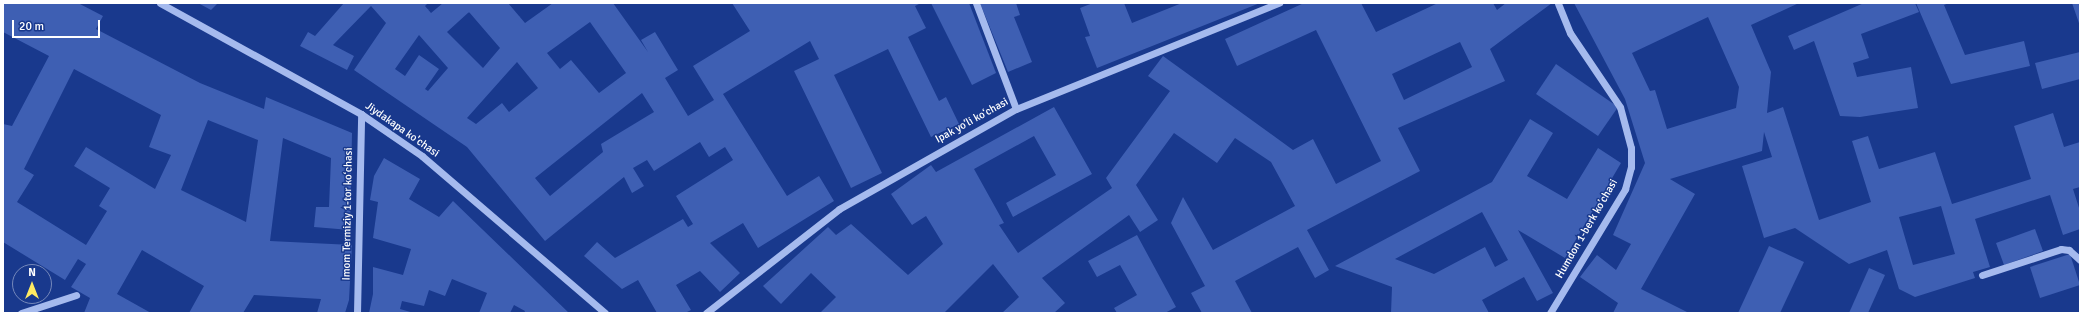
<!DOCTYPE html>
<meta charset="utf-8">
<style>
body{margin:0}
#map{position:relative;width:2083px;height:316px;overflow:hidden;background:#19398d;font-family:Signika,sans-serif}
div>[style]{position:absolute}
.building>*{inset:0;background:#3e5fb3}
.minor>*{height:7px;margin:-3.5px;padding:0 3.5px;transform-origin:3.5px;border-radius:3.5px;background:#a5baee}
span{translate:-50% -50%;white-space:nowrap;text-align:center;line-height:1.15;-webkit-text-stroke:3px #19398d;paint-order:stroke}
.street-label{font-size:11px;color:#fff}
.frame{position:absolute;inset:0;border:4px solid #fff;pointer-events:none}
.north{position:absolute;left:12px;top:264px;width:40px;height:40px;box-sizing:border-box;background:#19398d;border:1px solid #7588bb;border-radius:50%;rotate:0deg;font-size:11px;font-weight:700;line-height:16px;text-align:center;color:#fff}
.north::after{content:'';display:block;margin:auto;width:14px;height:18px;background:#ffeb62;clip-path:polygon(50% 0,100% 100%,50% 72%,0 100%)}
.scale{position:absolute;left:12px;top:20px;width:88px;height:18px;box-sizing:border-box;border:2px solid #fff;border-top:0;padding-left:5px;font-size:12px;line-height:14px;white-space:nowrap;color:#fff;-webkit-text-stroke:3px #19398d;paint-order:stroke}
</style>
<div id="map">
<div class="building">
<i style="clip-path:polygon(evenodd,3px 3px,78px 3px,103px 16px,96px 29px,200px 83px,264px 109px,266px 97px,352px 133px,350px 230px,314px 227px,316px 207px,329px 207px,331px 158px,283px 138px,270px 241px,352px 245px,349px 300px,345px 313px,317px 313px,321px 299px,254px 295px,243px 313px,189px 313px,204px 286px,142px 250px,117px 294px,151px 313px,84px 313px,90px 298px,71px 287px,86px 264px,78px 259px,65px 280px,3px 242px,3px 124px,12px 126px,49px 56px,3px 32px,3px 3px,74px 69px,161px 115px,149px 147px,171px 155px,155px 189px,86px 147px,74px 166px,110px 188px,99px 206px,107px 211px,86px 245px,17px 202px,34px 175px,24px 169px,74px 69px,3px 3px,208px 120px,258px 140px,246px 222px,181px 190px,208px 120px)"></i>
<i style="clip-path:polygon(198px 3px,218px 3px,211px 10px)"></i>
<i style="clip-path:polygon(evenodd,344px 3px,428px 3px,425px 6px,431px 13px,443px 3px,508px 3px,525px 23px,553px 3px,613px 3px,648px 52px,641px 40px,655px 32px,678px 70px,665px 78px,688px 116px,714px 100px,693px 66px,750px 31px,732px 3px,921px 3px,915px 6px,926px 28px,908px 37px,939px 101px,946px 97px,959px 124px,931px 137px,888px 49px,834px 75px,882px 173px,851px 188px,794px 71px,819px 59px,810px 41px,723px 94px,787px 196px,819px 176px,834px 201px,758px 248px,743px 223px,710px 243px,740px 273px,720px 292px,700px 271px,676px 285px,691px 310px,685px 313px,657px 313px,638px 280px,622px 289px,584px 256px,597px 242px,615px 258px,683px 219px,688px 227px,693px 224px,676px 196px,733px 160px,725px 147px,709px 157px,700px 142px,654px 171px,647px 160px,633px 168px,644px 186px,632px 193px,624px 177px,545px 241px,467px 147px,354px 70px,386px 23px,371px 6px,333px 45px,354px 56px,347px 70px,300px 46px,308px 32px,315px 36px,344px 3px,469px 12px,500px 48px,483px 68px,447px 32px,469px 12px,344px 3px,590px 22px,626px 73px,599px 93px,571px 60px,560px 69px,547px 53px,590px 22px,344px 3px,419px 35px,448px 68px,428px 91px,425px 89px,439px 69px,419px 55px,405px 76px,395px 69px,419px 35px,344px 3px,517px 62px,538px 88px,509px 112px,502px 103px,476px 124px,467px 118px,517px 62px,344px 3px,642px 93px,654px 112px,601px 144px,603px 152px,550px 196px,535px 178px,642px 93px)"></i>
<i style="clip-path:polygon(931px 3px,969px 3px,996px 73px,972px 85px)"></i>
<i style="clip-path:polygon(980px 3px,1016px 3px,1020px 15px,1014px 17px,1032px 62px,1008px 72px)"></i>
<i style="clip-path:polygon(1093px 3px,1124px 3px,1132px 23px,1182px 3px,1260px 3px,1097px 68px,1085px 37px,1090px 36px,1080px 8px)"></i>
<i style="clip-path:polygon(evenodd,1304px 3px,1361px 3px,1376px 32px,1438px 3px,1493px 3px,1497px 10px,1506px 3px,1552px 3px,1490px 49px,1505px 81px,1398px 128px,1420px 171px,1307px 230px,1329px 270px,1315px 278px,1298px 247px,1235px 281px,1252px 313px,1202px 313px,1191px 293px,1205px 286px,1171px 223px,1183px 197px,1213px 250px,1295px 206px,1271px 162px,1235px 138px,1217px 163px,1174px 133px,1136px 185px,1158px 220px,1140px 232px,1129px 215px,1042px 278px,1065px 303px,1054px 313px,1002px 313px,1019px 297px,993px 264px,944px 313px,820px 313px,836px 297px,811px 273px,781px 304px,763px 286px,828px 227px,836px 235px,851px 224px,908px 275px,943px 244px,926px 216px,912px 225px,891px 194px,931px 165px,936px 172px,1054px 107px,1092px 174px,1013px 217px,1006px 203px,1056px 175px,1034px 136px,974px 169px,1004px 223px,999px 225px,1018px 253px,1112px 188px,1106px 178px,1170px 91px,1148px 76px,1163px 56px,1293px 150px,1313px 139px,1336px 184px,1381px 161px,1316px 30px,1237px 66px,1225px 39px,1304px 3px,1460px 42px,1472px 67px,1404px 100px,1392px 74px,1460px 42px)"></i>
<i style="clip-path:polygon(evenodd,1574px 3px,1799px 3px,1751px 25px,1771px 72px,1767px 113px,1783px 107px,1819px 220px,1871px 202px,1852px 141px,1868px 136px,1879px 169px,1935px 152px,1952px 204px,2031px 179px,2014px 126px,2053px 113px,2064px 147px,2080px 142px,2080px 187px,2073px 189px,2080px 211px,2080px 229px,2063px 235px,2050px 195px,1975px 219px,1990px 267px,1973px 272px,1975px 278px,1915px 297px,1899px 289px,1887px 250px,1849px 264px,1795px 228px,1764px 238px,1742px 166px,1772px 157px,1764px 132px,1762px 151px,1670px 179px,1695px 194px,1641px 289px,1689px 313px,1613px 313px,1618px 303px,1580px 277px,1597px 255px,1616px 270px,1631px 244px,1613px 235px,1645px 163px,1625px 99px,1574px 3px,1708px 17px,1739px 87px,1736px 108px,1667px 129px,1655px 90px,1650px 91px,1632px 53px,1708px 17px,1574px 3px,1941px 206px,1955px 254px,1913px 265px,1899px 217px,1941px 206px)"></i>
<i style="clip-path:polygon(1864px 3px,1915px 3px,1919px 12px,1861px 34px,1869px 58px,1853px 63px,1857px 77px,1911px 67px,1918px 108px,1860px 117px,1840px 116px,1814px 41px,1794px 50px,1788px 36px)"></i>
<i style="clip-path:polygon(1916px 3px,1949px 3px,1944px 5px,1965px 55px,2024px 41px,2030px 66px,1951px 84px)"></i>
<i style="clip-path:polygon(2072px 3px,2080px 3px,2080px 26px)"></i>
<i style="clip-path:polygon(2080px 52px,2080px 79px,2042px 89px,2035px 63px)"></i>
<i style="clip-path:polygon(1556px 64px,1618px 107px,1598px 136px,1536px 94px)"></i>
<i style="clip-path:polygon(evenodd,1530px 119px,1553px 133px,1527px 176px,1567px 199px,1598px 148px,1621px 163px,1565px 258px,1518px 230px,1553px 293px,1537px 301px,1524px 277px,1482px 300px,1489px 313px,1391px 313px,1392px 287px,1335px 266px,1492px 182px,1530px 119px,1482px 212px,1508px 260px,1495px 267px,1485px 247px,1434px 274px,1395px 259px,1482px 212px)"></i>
<i style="clip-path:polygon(384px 158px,420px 179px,409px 199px,439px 217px,453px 201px,569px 313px,524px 313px,525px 311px,514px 305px,510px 313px,479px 313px,487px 293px,452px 279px,445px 296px,429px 290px,424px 306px,402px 301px,400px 309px,414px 313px,369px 313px,373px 294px,373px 267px,403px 275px,411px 249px,373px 238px,378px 202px,370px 200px,374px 176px)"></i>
<i style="clip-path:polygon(2035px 229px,2043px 251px,2004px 265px,1996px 243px)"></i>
<i style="clip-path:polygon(1137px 235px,1176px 307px,1165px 313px,1117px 313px,1114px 308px,1137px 295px,1120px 265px,1097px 277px,1088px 261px)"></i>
<i style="clip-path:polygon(1769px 246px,1804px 262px,1780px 313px,1738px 313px)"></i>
<i style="clip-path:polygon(2070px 254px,2080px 285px,2040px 298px,2030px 267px)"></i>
<i style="clip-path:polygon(1869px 268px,1885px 275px,1868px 313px,1849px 313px)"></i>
</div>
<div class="minor">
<i style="left:160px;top:3px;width:230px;rotate:28.9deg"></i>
<i style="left:361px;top:114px;width:74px;rotate:34.5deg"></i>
<i style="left:422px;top:156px;width:241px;rotate:40.6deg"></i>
<i style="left:976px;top:3px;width:113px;rotate:69.3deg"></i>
<i style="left:1982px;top:275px;width:83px;rotate:-18.2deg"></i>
<i style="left:2061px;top:249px;width:8px;rotate:7deg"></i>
<i style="left:2069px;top:250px;width:15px;rotate:42deg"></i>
<i style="left:21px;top:313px;width:58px;rotate:-18.1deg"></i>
<i style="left:357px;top:313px;width:199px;rotate:-88.8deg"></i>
<i style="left:706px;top:313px;width:169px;rotate:-38deg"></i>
<i style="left:839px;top:209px;width:203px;rotate:-29.5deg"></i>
<i style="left:1016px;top:109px;width:284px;rotate:-22deg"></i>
<i style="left:1550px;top:313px;width:145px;rotate:-58.8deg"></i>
<i style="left:1625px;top:189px;width:23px;rotate:-75deg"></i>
<i style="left:1631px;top:167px;width:19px;rotate:-90deg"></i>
<i style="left:1631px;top:148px;width:42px;rotate:-105deg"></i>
<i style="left:1620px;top:107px;width:89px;rotate:-124deg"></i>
<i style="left:1570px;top:33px;width:32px;rotate:-112deg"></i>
</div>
<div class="street-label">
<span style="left:972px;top:121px;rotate:-29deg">Ipak yoʻli koʻchasi</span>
<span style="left:402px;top:130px;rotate:35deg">Jiydakapa ko'chasi</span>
<span style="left:348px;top:214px;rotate:-89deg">Imom Termiziy 1-tor koʻchasi</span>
<span style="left:1587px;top:229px;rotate:-60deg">Humdon 1-berk koʼchasi</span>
</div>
<div class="frame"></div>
<div class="north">N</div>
<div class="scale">20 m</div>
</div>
